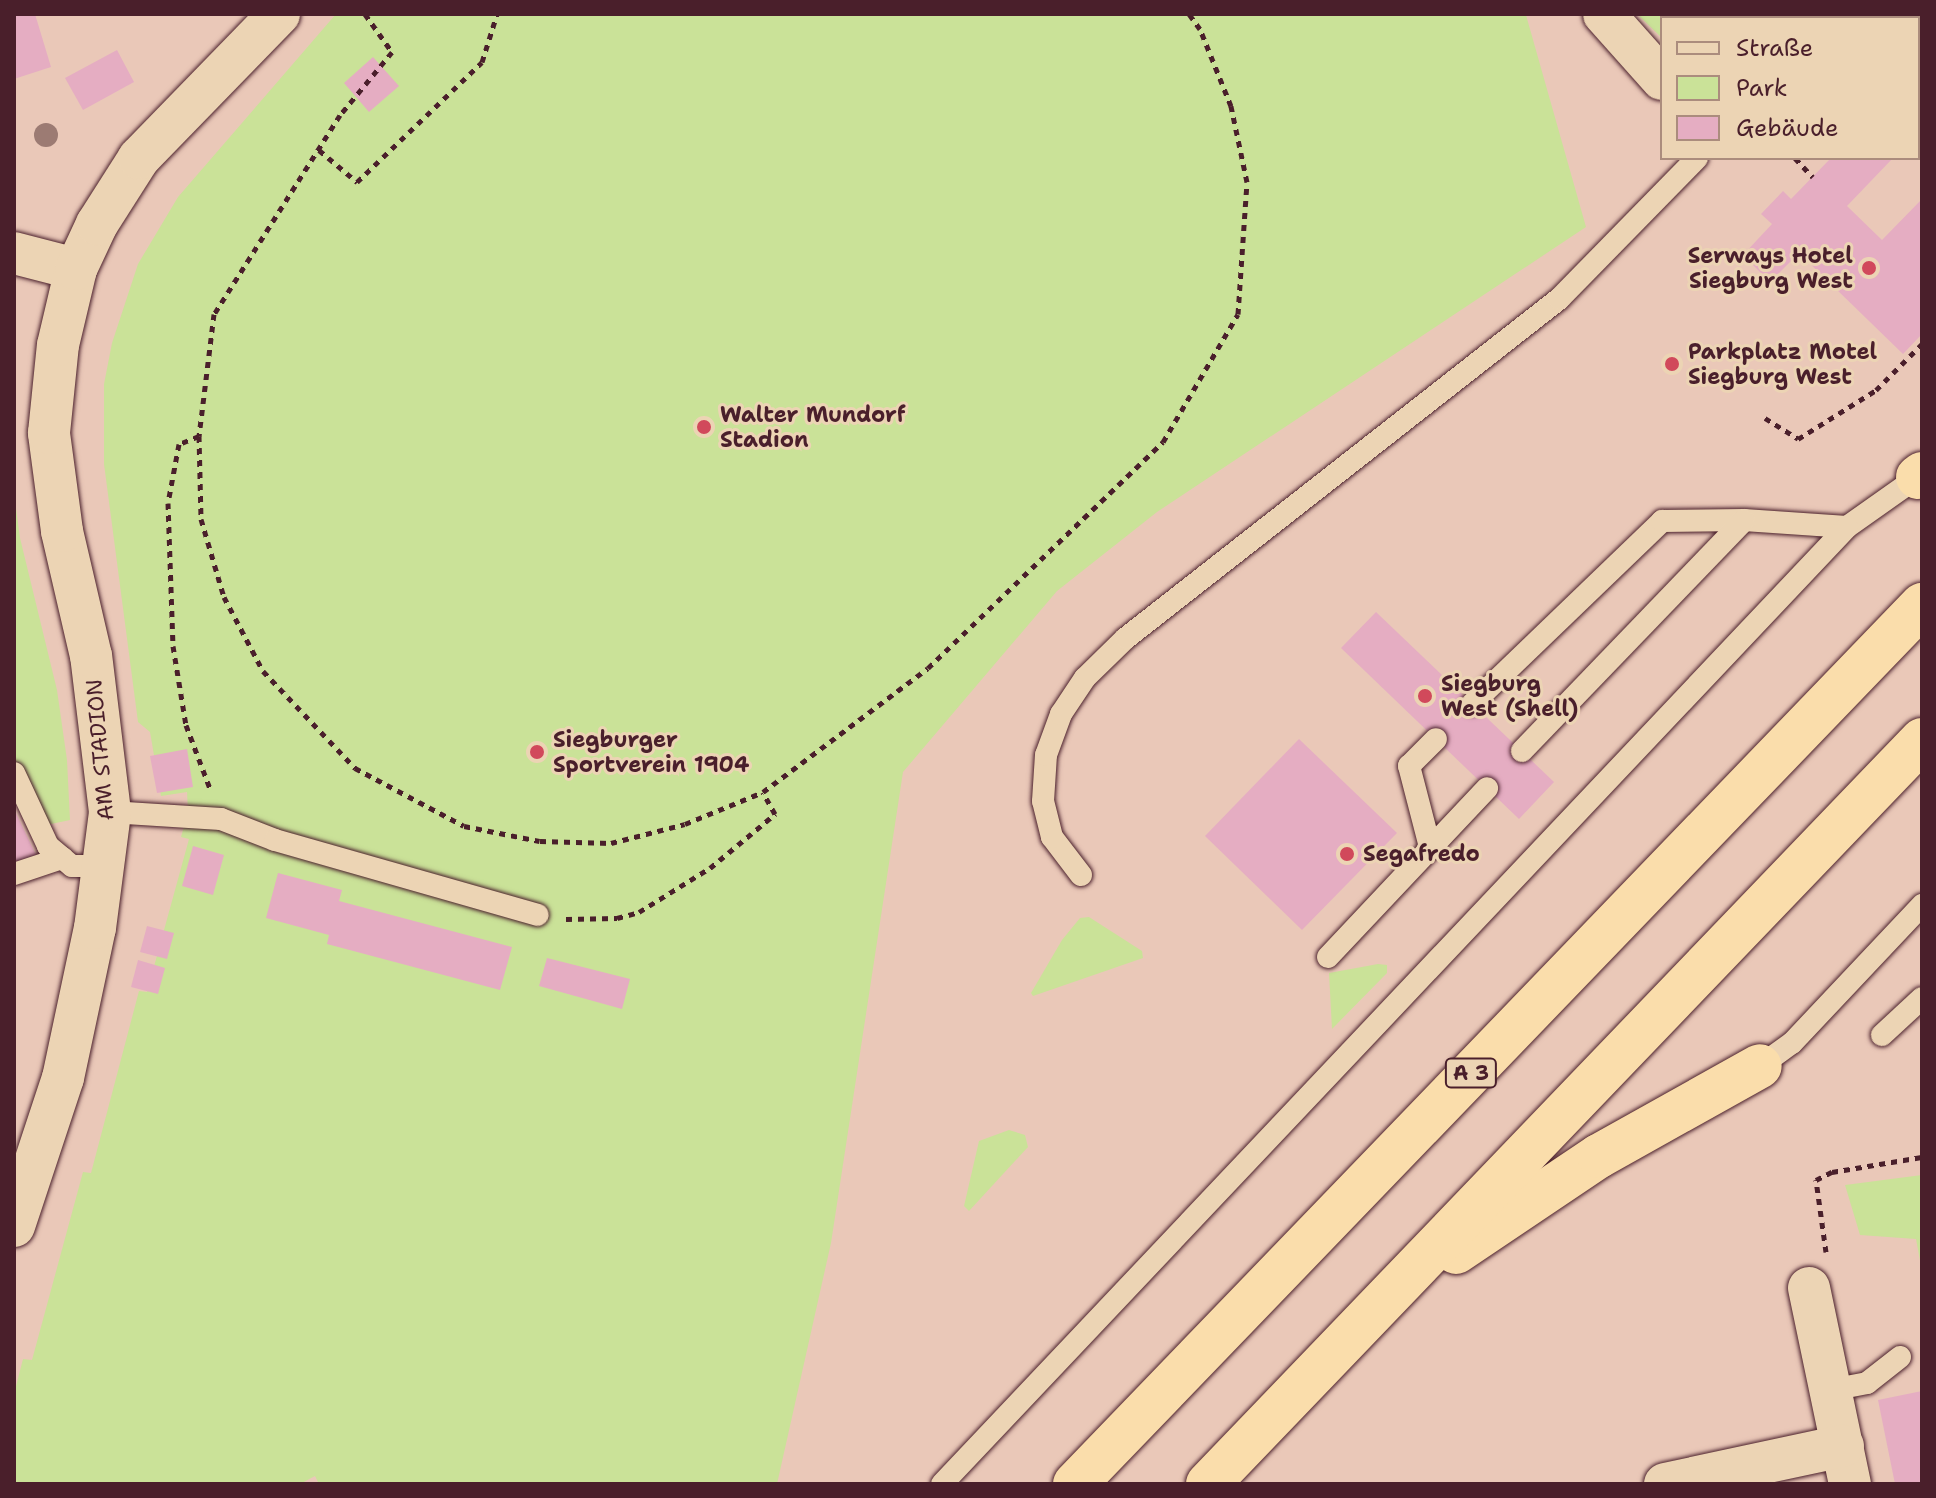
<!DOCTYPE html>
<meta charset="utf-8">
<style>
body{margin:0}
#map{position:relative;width:1936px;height:1498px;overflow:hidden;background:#eac8b8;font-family:"Shantell Sans",sans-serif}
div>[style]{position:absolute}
.green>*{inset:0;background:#cae298}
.building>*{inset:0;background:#e5adc2}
.path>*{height:5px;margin-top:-2.5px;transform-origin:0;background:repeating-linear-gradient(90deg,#4a1f2b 0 6px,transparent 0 12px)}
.roads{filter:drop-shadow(0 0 2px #4a1f2b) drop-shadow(0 0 2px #4a1f2b)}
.service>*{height:22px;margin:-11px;padding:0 11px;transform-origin:11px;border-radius:11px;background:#ecd4b4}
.minor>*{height:42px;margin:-21px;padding:0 21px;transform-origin:21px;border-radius:21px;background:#ecd4b4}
.motorway>*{height:44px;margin:-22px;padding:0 22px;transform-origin:22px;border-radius:22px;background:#faddab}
.trees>*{width:24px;height:24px;margin:-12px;border-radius:50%;background:#9c7b73}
.dots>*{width:22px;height:22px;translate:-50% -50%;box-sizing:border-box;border:4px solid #ecd4b4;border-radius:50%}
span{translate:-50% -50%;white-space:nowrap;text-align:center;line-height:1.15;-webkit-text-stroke:6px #ecd4b4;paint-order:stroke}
.shield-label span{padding:2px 6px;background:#ecd4b4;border:2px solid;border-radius:6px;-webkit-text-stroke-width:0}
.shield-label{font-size:20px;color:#4a1f2b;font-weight:700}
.poi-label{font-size:22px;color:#4a1f2b;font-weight:700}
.right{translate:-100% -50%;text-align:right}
.left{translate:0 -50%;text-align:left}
.street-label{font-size:22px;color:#4a1f2b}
.frame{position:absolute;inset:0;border:16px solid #4a1f2b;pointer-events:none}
.legend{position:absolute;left:1660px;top:16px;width:260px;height:144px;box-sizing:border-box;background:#ecd4b4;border:2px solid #ab8c7d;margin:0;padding:10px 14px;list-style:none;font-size:24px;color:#4a1f2b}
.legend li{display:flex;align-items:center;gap:16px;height:40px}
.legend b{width:40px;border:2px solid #ab8c7d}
</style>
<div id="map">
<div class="green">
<i style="clip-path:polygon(336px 14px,1526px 15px,1586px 227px,1157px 512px,1057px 591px,903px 772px,831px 1243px,777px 1484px,319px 1484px,315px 1476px,300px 1484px,14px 1484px,14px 1394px,23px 1359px,32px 1360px,83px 1172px,91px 1173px,139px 991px,147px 992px,189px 839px,181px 837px,188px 812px,187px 792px,161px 796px,150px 732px,138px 722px,104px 464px,104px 384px,112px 343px,138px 264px,178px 197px)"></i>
<i style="clip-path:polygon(1637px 14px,1796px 14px,1792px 18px,1662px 18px,1662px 38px)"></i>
<i style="clip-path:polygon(14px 493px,20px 538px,57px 690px,67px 760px,70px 820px,37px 827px,14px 777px)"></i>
<i style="clip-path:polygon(1089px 917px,1142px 951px,1143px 958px,1033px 996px,1031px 993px,1062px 940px,1080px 918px)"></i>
<i style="clip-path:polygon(1378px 964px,1387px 965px,1387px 973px,1332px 1029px,1329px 973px)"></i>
<i style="clip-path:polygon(1009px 1130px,1025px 1135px,1028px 1147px,969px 1211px,964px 1206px,979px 1141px)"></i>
<i style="clip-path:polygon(1922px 1175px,1922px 1271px,1916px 1239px,1860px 1235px,1845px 1185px)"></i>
</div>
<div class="building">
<i style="clip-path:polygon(14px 14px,35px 14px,51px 67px,14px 79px)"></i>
<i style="clip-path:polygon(117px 50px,134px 82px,83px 110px,65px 78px)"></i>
<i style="clip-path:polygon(373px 57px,399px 86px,369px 112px,344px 83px)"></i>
<i style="clip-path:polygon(1922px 64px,1922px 128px,1918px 132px,1918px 68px)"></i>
<i style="clip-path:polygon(1831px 158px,1893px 158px,1847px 206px,1882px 240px,1922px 199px,1922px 334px,1903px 354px,1799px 253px,1770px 282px,1743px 255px,1772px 224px,1761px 214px,1783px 191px,1791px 199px)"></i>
<i style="clip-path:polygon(1376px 612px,1554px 782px,1519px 819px,1341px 648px)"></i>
<i style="clip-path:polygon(1299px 739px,1397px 833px,1302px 930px,1205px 836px)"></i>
<i style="clip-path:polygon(187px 749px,193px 787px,157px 793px,150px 756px)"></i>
<i style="clip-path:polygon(14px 809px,37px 857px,14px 863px)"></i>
<i style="clip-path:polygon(193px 846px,224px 855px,213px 895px,182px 886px)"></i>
<i style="clip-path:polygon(278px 873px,342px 890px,339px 901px,512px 947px,500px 990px,327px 944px,329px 935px,266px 918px)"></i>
<i style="clip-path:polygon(147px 926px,174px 933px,167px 959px,140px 952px)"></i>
<i style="clip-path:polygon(547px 958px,630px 979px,622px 1009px,539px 986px)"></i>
<i style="clip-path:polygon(138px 960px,165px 968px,158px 994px,131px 987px)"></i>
<i style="clip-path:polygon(1922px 1391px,1922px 1484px,1895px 1484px,1878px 1400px)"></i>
</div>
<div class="path">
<i style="left:365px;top:14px;width:47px;rotate:54.6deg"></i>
<i style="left:392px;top:52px;width:82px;rotate:129.5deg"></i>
<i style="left:340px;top:115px;width:236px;rotate:122.3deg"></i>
<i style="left:214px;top:314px;width:123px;rotate:97deg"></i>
<i style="left:199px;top:436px;width:83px;rotate:88.6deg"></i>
<i style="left:201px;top:519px;width:81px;rotate:73.6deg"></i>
<i style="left:224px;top:597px;width:84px;rotate:62.2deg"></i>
<i style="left:263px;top:671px;width:134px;rotate:46.5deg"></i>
<i style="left:355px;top:768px;width:123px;rotate:28deg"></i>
<i style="left:464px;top:826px;width:77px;rotate:11.2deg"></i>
<i style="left:540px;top:841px;width:71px;rotate:1.6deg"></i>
<i style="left:611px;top:843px;width:76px;rotate:-14.4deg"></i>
<i style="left:685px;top:824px;width:84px;rotate:-22.3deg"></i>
<i style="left:763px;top:792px;width:206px;rotate:-36.9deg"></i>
<i style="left:928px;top:668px;width:326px;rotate:-43.9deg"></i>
<i style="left:1163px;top:442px;width:148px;rotate:-59.6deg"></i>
<i style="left:1238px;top:314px;width:132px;rotate:-86.1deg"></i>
<i style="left:1247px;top:182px;width:78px;rotate:-101.9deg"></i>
<i style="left:1231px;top:106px;width:83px;rotate:-111.9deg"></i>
<i style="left:1200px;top:29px;width:19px;rotate:-126deg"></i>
<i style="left:319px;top:150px;width:50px;rotate:40.1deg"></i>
<i style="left:357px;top:182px;width:173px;rotate:-43.8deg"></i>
<i style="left:482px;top:62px;width:50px;rotate:-72.6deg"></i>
<i style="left:1795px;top:158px;width:26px;rotate:47deg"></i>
<i style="left:1765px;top:418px;width:39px;rotate:32deg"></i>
<i style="left:1798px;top:439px;width:92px;rotate:-32.1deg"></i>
<i style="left:1876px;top:390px;width:65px;rotate:-45deg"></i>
<i style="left:199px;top:436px;width:22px;rotate:158deg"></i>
<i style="left:179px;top:444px;width:60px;rotate:100.6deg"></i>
<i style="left:168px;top:503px;width:143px;rotate:88deg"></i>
<i style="left:173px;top:646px;width:80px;rotate:80.7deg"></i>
<i style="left:186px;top:725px;width:71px;rotate:69.3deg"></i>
<i style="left:566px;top:919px;width:51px;rotate:-1.1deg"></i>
<i style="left:617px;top:918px;width:23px;rotate:-15deg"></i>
<i style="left:639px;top:912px;width:84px;rotate:-31.8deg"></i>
<i style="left:710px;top:868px;width:85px;rotate:-39.7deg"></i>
<i style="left:775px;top:814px;width:25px;rotate:-119deg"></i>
<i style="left:1826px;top:1252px;width:73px;rotate:-97.9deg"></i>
<i style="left:1816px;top:1180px;width:18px;rotate:-27deg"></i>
<i style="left:1832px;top:1172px;width:91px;rotate:-9.5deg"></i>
</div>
<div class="roads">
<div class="service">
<i style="left:1840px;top:18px;width:6px;rotate:-45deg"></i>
<i style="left:1472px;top:704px;width:264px;rotate:-43.9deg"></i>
<i style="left:1662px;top:521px;width:82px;rotate:-0.7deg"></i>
<i style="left:1744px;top:520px;width:103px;rotate:3.9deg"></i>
<i style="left:1847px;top:527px;width:87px;rotate:-35.2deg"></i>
<i style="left:1522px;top:751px;width:320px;rotate:-46.1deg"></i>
<i style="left:14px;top:773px;width:81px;rotate:65deg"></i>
<i style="left:48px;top:846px;width:31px;rotate:40deg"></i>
<i style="left:72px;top:866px;width:31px"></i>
<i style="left:110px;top:812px;width:111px;rotate:3.6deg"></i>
<i style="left:221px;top:819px;width:58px;rotate:21.3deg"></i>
<i style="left:275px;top:840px;width:273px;rotate:15.9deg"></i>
<i style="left:1430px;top:847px;width:84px;rotate:-104.5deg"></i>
<i style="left:1409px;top:766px;width:38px;rotate:-45deg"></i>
<i style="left:14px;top:874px;width:51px;rotate:-18.4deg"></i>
<i style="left:1081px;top:875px;width:48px;rotate:-127.3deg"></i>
<i style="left:1052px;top:837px;width:37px;rotate:-104deg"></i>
<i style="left:1043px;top:801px;width:46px;rotate:-86.3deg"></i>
<i style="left:1046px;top:755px;width:44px;rotate:-69.9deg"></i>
<i style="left:1061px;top:714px;width:43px;rotate:-56.3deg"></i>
<i style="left:1085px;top:678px;width:57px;rotate:-44.3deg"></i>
<i style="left:1126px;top:638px;width:550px;rotate:-38.06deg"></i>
<i style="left:1559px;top:299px;width:197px;rotate:-45.6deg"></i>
<i style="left:1328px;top:957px;width:232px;rotate:-46.7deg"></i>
<i style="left:1882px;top:1035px;width:54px;rotate:-42.8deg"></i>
<i style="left:1760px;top:1066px;width:39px;rotate:-36deg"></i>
<i style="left:1792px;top:1043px;width:190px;rotate:-46.7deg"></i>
<i style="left:1831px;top:1390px;width:37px;rotate:-11deg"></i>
<i style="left:1867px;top:1383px;width:42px;rotate:-38.2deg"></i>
<i style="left:942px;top:1484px;width:1317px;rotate:-46.6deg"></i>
</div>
<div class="minor">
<i style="left:1604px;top:14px;width:87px;rotate:48.3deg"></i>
<i style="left:14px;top:253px;width:64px;rotate:14.5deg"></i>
<i style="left:14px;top:1226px;width:156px;rotate:-71.7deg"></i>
<i style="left:63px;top:1078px;width:153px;rotate:-78deg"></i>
<i style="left:95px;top:928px;width:117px;rotate:-82.6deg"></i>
<i style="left:110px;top:812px;width:157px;rotate:-96.9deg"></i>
<i style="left:91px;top:656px;width:128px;rotate:-103.1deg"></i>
<i style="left:62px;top:531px;width:99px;rotate:-97.6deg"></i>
<i style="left:49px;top:433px;width:88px;rotate:-84.2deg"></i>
<i style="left:58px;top:345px;width:78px;rotate:-76.7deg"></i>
<i style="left:76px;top:269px;width:50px;rotate:-65deg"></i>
<i style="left:97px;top:224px;width:78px;rotate:-57.5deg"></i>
<i style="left:139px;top:158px;width:201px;rotate:-45.8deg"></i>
<i style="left:1809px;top:1288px;width:200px;rotate:78.2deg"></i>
<i style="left:1665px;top:1484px;width:182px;rotate:-12.1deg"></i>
</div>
<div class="motorway">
<i style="left:1918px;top:477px;width:5px;rotate:-37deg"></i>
<i style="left:1456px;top:1252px;width:172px;rotate:-33.9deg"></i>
<i style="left:1599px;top:1156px;width:184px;rotate:-29.2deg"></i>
<i style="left:1075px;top:1484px;width:1221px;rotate:-46.06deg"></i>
<i style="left:1208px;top:1484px;width:1031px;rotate:-46.18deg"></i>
</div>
</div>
<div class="trees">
<i style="left:46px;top:135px"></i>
</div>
<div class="dots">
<i style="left:1869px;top:268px;background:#d1495b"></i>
<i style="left:1672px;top:364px;background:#d1495b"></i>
<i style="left:704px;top:427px;background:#d1495b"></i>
<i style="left:1425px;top:696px;background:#d1495b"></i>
<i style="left:537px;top:752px;background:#d1495b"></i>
<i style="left:1347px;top:854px;background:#d1495b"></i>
</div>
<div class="shield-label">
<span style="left:1471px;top:1073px">A 3</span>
</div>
<div class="poi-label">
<span class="right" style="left:1853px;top:268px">Serways Hotel<br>Siegburg West</span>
<span class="left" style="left:1688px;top:364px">Parkplatz Motel<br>Siegburg West</span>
<span class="left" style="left:720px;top:427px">Walter Mundorf<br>Stadion</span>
<span class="left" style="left:1441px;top:696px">Siegburg<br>West (Shell)</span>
<span class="left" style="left:553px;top:752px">Siegburger<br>Sportverein 1904</span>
<span class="left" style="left:1363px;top:854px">Segafredo</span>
</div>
<div class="street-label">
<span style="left:100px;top:750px;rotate:-95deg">AM STADION</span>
</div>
<div class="frame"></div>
<ul class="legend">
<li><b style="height:10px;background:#ecd4b4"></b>Straße</li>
<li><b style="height:22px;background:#cae298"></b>Park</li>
<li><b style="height:22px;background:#e5adc2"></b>Gebäude</li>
</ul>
</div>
